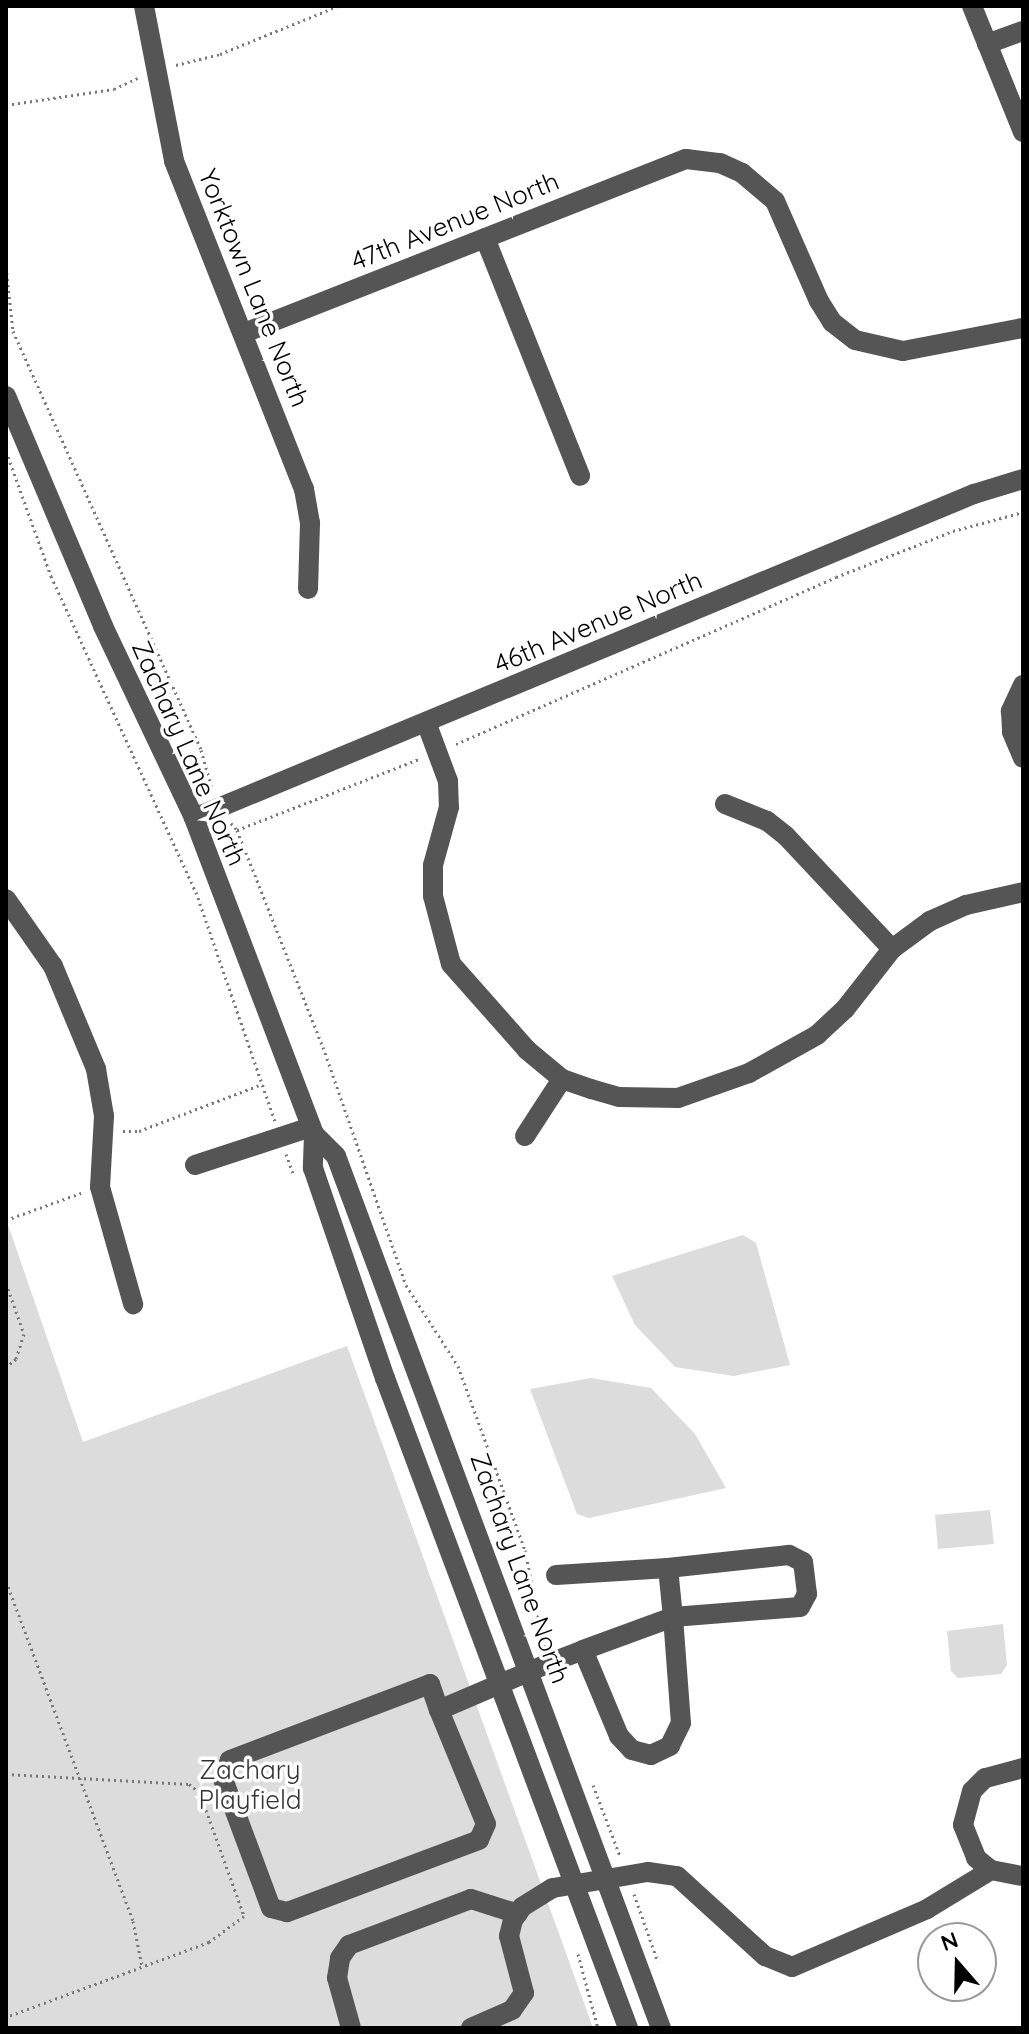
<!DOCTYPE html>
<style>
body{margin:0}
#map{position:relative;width:1029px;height:2034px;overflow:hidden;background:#fff;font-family:Quicksand,sans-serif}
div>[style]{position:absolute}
.green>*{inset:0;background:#dcdcdc}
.path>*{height:3px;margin-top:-1.5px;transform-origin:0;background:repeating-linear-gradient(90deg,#777 0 2px,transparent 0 6px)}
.minor>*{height:20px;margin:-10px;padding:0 10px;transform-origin:10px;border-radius:10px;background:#555}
span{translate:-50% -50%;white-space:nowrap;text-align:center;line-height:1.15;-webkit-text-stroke:7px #fff;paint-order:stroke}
.street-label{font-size:26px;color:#000}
.park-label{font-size:26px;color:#333}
.frame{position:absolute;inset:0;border:8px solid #000;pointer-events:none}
.north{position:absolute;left:917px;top:1922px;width:80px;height:80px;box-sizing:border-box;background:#fff;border:2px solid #999;border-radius:50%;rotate:340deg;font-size:22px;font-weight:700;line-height:32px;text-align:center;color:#000}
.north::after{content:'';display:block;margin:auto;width:28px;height:36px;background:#000;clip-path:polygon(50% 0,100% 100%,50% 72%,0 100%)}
</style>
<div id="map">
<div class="green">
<i style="clip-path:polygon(6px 1219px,83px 1442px,347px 1346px,593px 2028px,6px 2028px)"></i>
<i style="clip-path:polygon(743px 1235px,756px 1243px,790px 1365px,734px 1376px,675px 1367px,635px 1325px,612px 1276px)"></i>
<i style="clip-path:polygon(591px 1378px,651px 1388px,695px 1434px,726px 1488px,589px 1518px,577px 1514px,530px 1389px)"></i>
<i style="clip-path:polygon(990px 1510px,994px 1544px,938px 1549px,935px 1515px)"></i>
<i style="clip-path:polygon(1003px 1624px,1007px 1665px,1001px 1674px,958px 1678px,951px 1671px,947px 1631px)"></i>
</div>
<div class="path">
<i style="left:176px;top:65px;width:45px;rotate:-14deg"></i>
<i style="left:220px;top:54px;width:127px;rotate:-22.1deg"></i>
<i style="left:6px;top:105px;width:109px;rotate:-8.4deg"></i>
<i style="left:114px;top:89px;width:26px;rotate:-25deg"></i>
<i style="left:6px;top:267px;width:64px;rotate:83.8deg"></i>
<i style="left:13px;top:331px;width:459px;rotate:65.8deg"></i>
<i style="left:201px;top:750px;width:41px;rotate:74.2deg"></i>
<i style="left:6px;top:451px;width:133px;rotate:70.2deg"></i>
<i style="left:51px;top:576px;width:348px;rotate:65.4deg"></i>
<i style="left:196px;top:892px;width:242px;rotate:71deg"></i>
<i style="left:456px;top:744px;width:415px;rotate:-23.7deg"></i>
<i style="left:836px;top:577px;width:126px;rotate:-21.5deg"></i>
<i style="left:953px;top:531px;width:73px;rotate:-15.2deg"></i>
<i style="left:231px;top:823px;width:9px;rotate:49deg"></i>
<i style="left:237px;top:830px;width:195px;rotate:-21.3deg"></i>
<i style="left:237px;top:830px;width:233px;rotate:68.4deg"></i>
<i style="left:323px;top:1047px;width:252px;rotate:70.8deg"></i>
<i style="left:406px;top:1285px;width:96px;rotate:57.3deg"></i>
<i style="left:458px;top:1366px;width:196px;rotate:70deg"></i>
<i style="left:525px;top:1550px;width:98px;rotate:78.8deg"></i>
<i style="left:123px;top:1131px;width:16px"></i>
<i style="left:139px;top:1131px;width:132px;rotate:-20.9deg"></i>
<i style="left:286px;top:1154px;width:20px;rotate:70deg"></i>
<i style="left:6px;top:1220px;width:80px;rotate:-19.8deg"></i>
<i style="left:6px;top:1283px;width:54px;rotate:70.6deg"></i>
<i style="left:24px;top:1334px;width:26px;rotate:108deg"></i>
<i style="left:16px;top:1359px;width:13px;rotate:141deg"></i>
<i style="left:6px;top:1581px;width:363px;rotate:69.5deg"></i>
<i style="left:133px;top:1921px;width:46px;rotate:78.7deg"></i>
<i style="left:6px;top:1774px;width:183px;rotate:3.1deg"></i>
<i style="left:189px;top:1784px;width:14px;rotate:39deg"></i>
<i style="left:200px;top:1793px;width:131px;rotate:70.3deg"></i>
<i style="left:244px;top:1916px;width:44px;rotate:143.4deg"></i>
<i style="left:209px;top:1942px;width:216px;rotate:159.7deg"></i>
<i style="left:593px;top:1785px;width:76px;rotate:69.2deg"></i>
<i style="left:634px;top:1894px;width:72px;rotate:70.6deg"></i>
<i style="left:578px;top:1954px;width:77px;rotate:74.9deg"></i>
</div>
<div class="minor">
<i style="left:144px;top:6px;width:158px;rotate:79deg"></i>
<i style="left:174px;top:161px;width:353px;rotate:68.4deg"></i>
<i style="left:304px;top:489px;width:35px;rotate:80deg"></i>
<i style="left:310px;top:523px;width:66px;rotate:91.7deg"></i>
<i style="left:972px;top:6px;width:136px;rotate:68deg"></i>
<i style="left:987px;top:44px;width:38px;rotate:-20deg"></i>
<i style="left:485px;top:238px;width:256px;rotate:68.2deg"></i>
<i style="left:244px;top:333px;width:475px;rotate:-21.5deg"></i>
<i style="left:686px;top:159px;width:34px;rotate:7deg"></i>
<i style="left:720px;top:163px;width:24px;rotate:24deg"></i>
<i style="left:742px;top:173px;width:43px;rotate:40.3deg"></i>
<i style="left:775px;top:201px;width:109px;rotate:66.3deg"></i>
<i style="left:819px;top:301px;width:25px;rotate:58deg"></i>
<i style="left:832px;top:322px;width:29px;rotate:38deg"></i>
<i style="left:855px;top:340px;width:49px;rotate:12.9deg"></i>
<i style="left:903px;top:351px;width:122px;rotate:-10.9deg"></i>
<i style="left:6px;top:396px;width:250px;rotate:67.1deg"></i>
<i style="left:103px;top:626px;width:212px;rotate:64.6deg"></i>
<i style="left:194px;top:818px;width:338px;rotate:69.2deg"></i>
<i style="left:314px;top:1134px;width:31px;rotate:45deg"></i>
<i style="left:336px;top:1156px;width:931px;rotate:69.56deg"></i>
<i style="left:1023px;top:685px;width:29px;rotate:115deg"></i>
<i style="left:1011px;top:711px;width:21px;rotate:87deg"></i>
<i style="left:1012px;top:732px;width:28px;rotate:67deg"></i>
<i style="left:426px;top:722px;width:63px;rotate:69.6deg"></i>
<i style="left:448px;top:781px;width:26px;rotate:88deg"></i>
<i style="left:449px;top:807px;width:60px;rotate:105.4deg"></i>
<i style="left:433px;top:865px;width:31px;rotate:90deg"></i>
<i style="left:433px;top:896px;width:70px;rotate:75.2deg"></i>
<i style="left:451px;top:964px;width:115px;rotate:48.5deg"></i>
<i style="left:527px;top:1050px;width:45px;rotate:39.6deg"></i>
<i style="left:562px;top:1079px;width:31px;rotate:19deg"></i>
<i style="left:591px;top:1089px;width:29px;rotate:16deg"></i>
<i style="left:619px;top:1097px;width:59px;rotate:1deg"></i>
<i style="left:678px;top:1098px;width:75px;rotate:-19.4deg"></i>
<i style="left:749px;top:1073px;width:78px;rotate:-29.2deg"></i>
<i style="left:817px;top:1035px;width:38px;rotate:-43deg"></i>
<i style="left:845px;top:1009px;width:76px;rotate:-51.9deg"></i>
<i style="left:892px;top:949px;width:47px;rotate:-36.4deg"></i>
<i style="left:930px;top:921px;width:39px;rotate:-24deg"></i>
<i style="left:966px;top:905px;width:58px;rotate:-12.8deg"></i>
<i style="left:725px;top:804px;width:45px;rotate:22deg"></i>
<i style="left:767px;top:821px;width:24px;rotate:38deg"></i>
<i style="left:786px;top:836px;width:155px;rotate:46.8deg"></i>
<i style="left:194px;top:818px;width:845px;rotate:-22.56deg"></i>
<i style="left:974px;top:494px;width:51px;rotate:-17deg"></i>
<i style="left:6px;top:899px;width:82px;rotate:55deg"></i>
<i style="left:53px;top:966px;width:112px;rotate:67.3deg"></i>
<i style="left:96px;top:1069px;width:48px;rotate:80.3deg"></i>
<i style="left:104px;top:1116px;width:71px;rotate:93.2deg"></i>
<i style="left:100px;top:1187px;width:122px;rotate:74.2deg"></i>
<i style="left:314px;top:1134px;width:34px;rotate:92deg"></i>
<i style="left:313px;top:1168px;width:222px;rotate:71.1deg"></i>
<i style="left:385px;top:1378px;width:694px;rotate:69.5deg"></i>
<i style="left:525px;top:1136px;width:68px;rotate:-57deg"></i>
<i style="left:195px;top:1165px;width:122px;rotate:-18.1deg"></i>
<i style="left:556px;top:1575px;width:112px;rotate:-3.6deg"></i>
<i style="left:439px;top:1710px;width:123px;rotate:67.6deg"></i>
<i style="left:486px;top:1824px;width:17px;rotate:114deg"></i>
<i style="left:479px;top:1840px;width:205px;rotate:159.4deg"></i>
<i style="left:287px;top:1912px;width:16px;rotate:-166deg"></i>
<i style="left:271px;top:1908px;width:138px;rotate:-110.4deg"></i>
<i style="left:223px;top:1779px;width:20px;rotate:-70deg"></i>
<i style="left:230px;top:1760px;width:214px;rotate:-20.8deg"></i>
<i style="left:430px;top:1684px;width:28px;rotate:71deg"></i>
<i style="left:439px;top:1710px;width:117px;rotate:-23.1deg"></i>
<i style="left:547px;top:1664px;width:39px;rotate:-21deg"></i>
<i style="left:583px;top:1650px;width:96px;rotate:-20.1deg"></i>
<i style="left:673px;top:1617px;width:127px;rotate:-4.5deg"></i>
<i style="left:800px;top:1607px;width:15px;rotate:-62deg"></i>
<i style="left:807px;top:1594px;width:32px;rotate:-97deg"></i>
<i style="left:803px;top:1562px;width:16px;rotate:-153deg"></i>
<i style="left:789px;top:1555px;width:122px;rotate:173.9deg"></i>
<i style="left:668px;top:1568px;width:49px;rotate:84.2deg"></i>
<i style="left:673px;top:1617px;width:106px;rotate:85.7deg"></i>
<i style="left:681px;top:1723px;width:25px;rotate:116deg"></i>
<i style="left:670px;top:1746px;width:21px;rotate:155deg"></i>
<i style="left:651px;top:1755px;width:20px;rotate:-165deg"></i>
<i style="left:632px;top:1750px;width:19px;rotate:-133deg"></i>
<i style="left:619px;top:1736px;width:93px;rotate:-112.7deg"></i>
<i style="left:1023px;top:1768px;width:39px;rotate:165deg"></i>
<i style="left:985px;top:1778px;width:18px;rotate:135deg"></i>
<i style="left:972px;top:1791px;width:35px;rotate:105deg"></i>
<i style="left:963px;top:1825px;width:35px;rotate:68deg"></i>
<i style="left:976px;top:1858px;width:19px;rotate:39deg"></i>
<i style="left:991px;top:1870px;width:33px;rotate:11deg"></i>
<i style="left:351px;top:2028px;width:52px;rotate:-105.6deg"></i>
<i style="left:337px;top:1978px;width:20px;rotate:-81deg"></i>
<i style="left:340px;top:1958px;width:16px;rotate:-55deg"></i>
<i style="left:349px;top:1945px;width:130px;rotate:-20.7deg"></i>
<i style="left:471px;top:1899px;width:49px;rotate:17.7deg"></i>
<i style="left:471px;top:2028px;width:45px;rotate:-23.7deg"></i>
<i style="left:512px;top:2010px;width:21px;rotate:-55deg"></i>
<i style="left:524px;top:1993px;width:59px;rotate:-104.7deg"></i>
<i style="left:509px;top:1936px;width:16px;rotate:-76deg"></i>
<i style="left:513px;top:1920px;width:16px;rotate:-55deg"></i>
<i style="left:522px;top:1907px;width:36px;rotate:-32deg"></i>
<i style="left:553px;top:1888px;width:96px;rotate:-9.6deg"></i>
<i style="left:648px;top:1872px;width:29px;rotate:8deg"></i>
<i style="left:677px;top:1876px;width:119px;rotate:42.3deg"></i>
<i style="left:765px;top:1956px;width:29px;rotate:22deg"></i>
<i style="left:792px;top:1967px;width:147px;rotate:-23.2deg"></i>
<i style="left:927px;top:1909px;width:75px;rotate:-31.4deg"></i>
</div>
<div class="street-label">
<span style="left:455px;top:221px;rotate:-22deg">47th Avenue North</span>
<span style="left:254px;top:288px;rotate:68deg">Yorktown Lane North</span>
<span style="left:598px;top:622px;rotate:-23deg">46th Avenue North</span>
<span style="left:189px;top:753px;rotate:66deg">Zachary Lane North</span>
<span style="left:520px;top:1568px;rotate:70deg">Zachary Lane North</span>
</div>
<div class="park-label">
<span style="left:250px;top:1785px">Zachary<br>Playfield</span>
</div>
<div class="frame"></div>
<div class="north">N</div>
</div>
